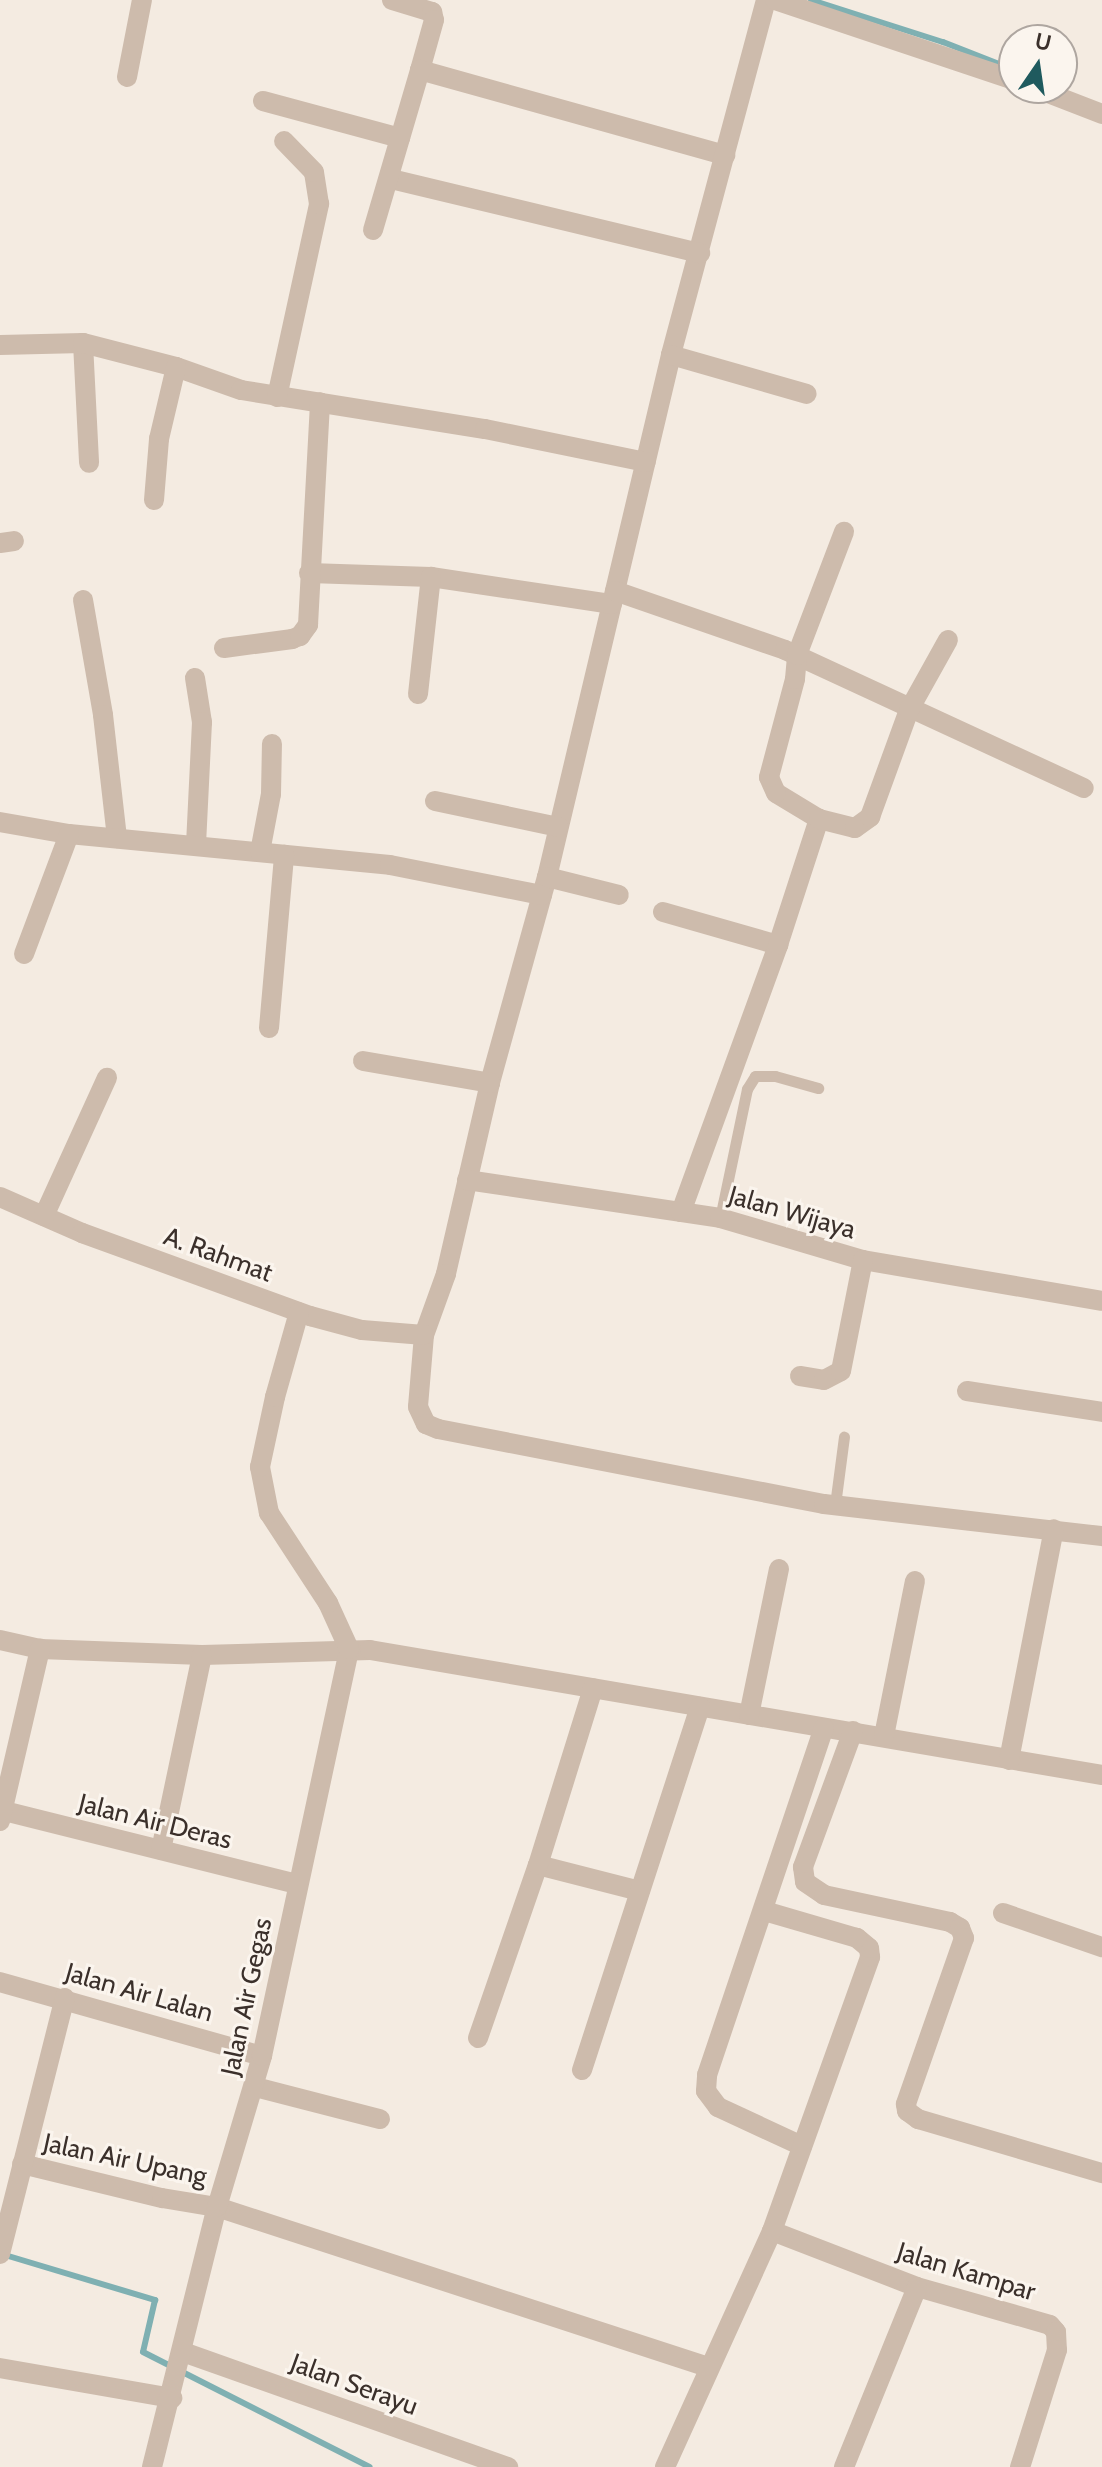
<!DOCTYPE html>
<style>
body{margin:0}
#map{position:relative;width:1102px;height:2467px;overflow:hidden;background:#f4ebe1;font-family:Cabin,sans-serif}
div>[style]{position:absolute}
.stream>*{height:6px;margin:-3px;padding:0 3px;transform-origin:3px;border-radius:3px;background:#7fb0b2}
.lane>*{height:11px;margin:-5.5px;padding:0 5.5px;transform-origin:5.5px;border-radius:5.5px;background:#cdbbac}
.street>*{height:20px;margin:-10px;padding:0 10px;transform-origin:10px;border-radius:10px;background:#cdbbac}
span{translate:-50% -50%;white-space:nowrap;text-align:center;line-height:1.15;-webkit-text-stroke:6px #fbf5ee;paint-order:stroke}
.street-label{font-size:26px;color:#3b302b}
.north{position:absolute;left:998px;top:24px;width:80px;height:80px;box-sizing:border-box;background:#fbf5ee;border:2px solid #aea6a0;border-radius:50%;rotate:13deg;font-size:22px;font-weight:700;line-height:32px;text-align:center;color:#3b302b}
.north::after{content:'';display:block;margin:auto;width:28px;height:36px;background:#1f5a5e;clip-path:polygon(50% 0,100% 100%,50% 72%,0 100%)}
</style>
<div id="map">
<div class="stream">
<i style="left:811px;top:0;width:139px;rotate:17.7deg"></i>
<i style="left:943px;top:42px;width:76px;rotate:21.5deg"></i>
<i style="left:5px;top:2255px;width:157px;rotate:16.7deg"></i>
<i style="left:155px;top:2300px;width:53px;rotate:103deg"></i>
<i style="left:143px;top:2352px;width:254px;rotate:26.9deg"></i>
</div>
<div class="lane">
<i style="left:720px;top:1218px;width:132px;rotate:-78.2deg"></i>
<i style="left:747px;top:1089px;width:15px;rotate:-58deg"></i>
<i style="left:755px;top:1076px;width:20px"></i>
<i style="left:775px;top:1076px;width:45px;rotate:15.6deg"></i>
<i style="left:835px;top:1505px;width:69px;rotate:-82.5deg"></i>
</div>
<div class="street">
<i style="left:392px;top:0;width:42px;rotate:16.7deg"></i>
<i style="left:432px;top:12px;width:8px;rotate:76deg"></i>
<i style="left:434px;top:20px;width:52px;rotate:105.6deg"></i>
<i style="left:420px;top:70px;width:317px;rotate:15.6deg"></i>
<i style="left:766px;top:0;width:367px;rotate:105deg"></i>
<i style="left:671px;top:355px;width:537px;rotate:103.36deg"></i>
<i style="left:547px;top:877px;width:214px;rotate:105.5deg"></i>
<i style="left:490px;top:1083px;width:196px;rotate:103deg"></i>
<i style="left:446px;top:1274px;width:65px;rotate:109.8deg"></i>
<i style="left:424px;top:1335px;width:72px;rotate:94.8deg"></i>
<i style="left:418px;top:1407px;width:19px;rotate:65deg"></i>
<i style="left:426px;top:1424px;width:13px;rotate:23deg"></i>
<i style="left:438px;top:1429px;width:393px;rotate:11deg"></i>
<i style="left:824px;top:1504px;width:280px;rotate:6.6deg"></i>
<i style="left:775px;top:0;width:252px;rotate:18.5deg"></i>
<i style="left:127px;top:77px;width:78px;rotate:-79deg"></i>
<i style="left:1035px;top:88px;width:72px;rotate:21.2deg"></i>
<i style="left:263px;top:101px;width:142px;rotate:15.1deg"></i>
<i style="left:391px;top:179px;width:318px;rotate:13.5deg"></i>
<i style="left:373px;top:230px;width:167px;rotate:-73.6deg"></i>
<i style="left:83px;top:343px;width:120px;rotate:87.1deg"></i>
<i style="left:0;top:345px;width:83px;rotate:-1.4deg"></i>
<i style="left:83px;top:343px;width:96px;rotate:14.5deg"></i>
<i style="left:176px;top:367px;width:69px;rotate:19.5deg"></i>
<i style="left:241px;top:390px;width:247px;rotate:9.1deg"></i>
<i style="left:485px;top:429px;width:164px;rotate:11.6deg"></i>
<i style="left:671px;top:355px;width:141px;rotate:16deg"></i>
<i style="left:277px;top:397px;width:198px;rotate:-77.7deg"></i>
<i style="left:319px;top:204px;width:32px;rotate:-99deg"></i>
<i style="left:314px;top:172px;width:43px;rotate:-134.1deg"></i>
<i style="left:154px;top:500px;width:61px;rotate:-85.3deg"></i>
<i style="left:159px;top:439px;width:74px;rotate:-76.7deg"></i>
<i style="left:0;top:543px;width:14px;rotate:-8deg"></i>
<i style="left:309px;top:573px;width:122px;rotate:1.9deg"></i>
<i style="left:431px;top:577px;width:183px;rotate:8.5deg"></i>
<i style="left:615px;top:591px;width:180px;rotate:19.1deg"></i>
<i style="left:785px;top:650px;width:329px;rotate:24.8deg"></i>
<i style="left:83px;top:600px;width:117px;rotate:80.1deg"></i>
<i style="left:103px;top:715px;width:124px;rotate:83.5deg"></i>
<i style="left:224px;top:648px;width:69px;rotate:-7.5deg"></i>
<i style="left:292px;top:639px;width:9px;rotate:-21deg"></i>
<i style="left:300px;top:636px;width:14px;rotate:-54deg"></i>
<i style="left:308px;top:625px;width:223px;rotate:-86.9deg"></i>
<i style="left:195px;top:678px;width:45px;rotate:81deg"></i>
<i style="left:202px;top:722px;width:123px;rotate:92.8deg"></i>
<i style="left:418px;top:694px;width:118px;rotate:-83.7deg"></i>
<i style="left:435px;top:801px;width:126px;rotate:11.9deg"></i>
<i style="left:819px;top:819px;width:50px;rotate:-148.8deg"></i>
<i style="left:776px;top:793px;width:17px;rotate:-114deg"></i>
<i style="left:769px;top:777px;width:101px;rotate:-75.1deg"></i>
<i style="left:795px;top:679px;width:24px;rotate:-85deg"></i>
<i style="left:797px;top:655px;width:132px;rotate:-69.1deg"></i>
<i style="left:0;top:822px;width:70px;rotate:9.9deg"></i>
<i style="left:69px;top:834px;width:322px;rotate:5.5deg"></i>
<i style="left:390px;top:865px;width:155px;rotate:11.2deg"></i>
<i style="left:260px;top:852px;width:59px;rotate:-79.3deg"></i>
<i style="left:271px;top:794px;width:50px;rotate:-88.9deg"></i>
<i style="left:547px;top:877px;width:74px;rotate:14deg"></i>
<i style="left:663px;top:912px;width:120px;rotate:16deg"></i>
<i style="left:24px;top:954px;width:128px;rotate:-69.4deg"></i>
<i style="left:269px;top:1028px;width:174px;rotate:-85deg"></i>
<i style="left:363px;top:1061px;width:129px;rotate:9.8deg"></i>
<i style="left:467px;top:1180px;width:256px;rotate:8.5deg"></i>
<i style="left:720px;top:1218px;width:149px;rotate:16.4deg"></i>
<i style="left:863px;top:1260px;width:242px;rotate:9.7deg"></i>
<i style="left:0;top:1197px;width:90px;rotate:23.7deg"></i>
<i style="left:82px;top:1233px;width:243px;rotate:20deg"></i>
<i style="left:310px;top:1316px;width:54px;rotate:15.1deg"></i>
<i style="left:362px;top:1330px;width:62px;rotate:4.6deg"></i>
<i style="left:681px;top:1212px;width:284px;rotate:-70deg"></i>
<i style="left:778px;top:945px;width:133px;rotate:-72deg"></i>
<i style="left:819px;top:819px;width:37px;rotate:14deg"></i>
<i style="left:855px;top:828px;width:19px;rotate:-36deg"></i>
<i style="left:870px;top:817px;width:114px;rotate:-70deg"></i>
<i style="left:909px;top:710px;width:80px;rotate:-60.9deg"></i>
<i style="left:44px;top:1216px;width:152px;rotate:-65.5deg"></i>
<i style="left:800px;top:1376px;width:24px;rotate:9deg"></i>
<i style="left:824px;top:1380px;width:19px;rotate:-28deg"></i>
<i style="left:841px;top:1371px;width:113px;rotate:-78.8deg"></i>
<i style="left:967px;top:1391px;width:137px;rotate:8.8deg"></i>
<i style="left:0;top:1640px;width:41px;rotate:12.7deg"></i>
<i style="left:40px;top:1649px;width:162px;rotate:2.1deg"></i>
<i style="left:202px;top:1655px;width:168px;rotate:-1.7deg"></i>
<i style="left:370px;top:1650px;width:743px;rotate:9.69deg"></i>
<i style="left:749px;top:1715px;width:149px;rotate:-78.4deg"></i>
<i style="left:853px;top:1731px;width:145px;rotate:110.2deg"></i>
<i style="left:803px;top:1867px;width:15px;rotate:82deg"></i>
<i style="left:805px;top:1882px;width:23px;rotate:34deg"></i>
<i style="left:824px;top:1895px;width:129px;rotate:12.1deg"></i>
<i style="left:950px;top:1922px;width:12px;rotate:31deg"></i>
<i style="left:960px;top:1928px;width:11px;rotate:68deg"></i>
<i style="left:964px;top:1938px;width:176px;rotate:109.3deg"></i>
<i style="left:906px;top:2104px;width:7px;rotate:82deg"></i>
<i style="left:907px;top:2111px;width:14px;rotate:36deg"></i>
<i style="left:918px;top:2119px;width:192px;rotate:16.4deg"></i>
<i style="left:884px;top:1736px;width:158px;rotate:-78.7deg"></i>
<i style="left:1009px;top:1760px;width:235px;rotate:-79deg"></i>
<i style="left:0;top:1810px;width:306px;rotate:14deg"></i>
<i style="left:0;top:1821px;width:177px;rotate:-76.9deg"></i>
<i style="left:161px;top:1850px;width:199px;rotate:-78.1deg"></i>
<i style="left:538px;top:1865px;width:105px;rotate:14.3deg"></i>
<i style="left:1003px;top:1913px;width:105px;rotate:19deg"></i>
<i style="left:0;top:1982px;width:272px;rotate:15.8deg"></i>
<i style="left:478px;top:2038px;width:183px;rotate:-70.9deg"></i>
<i style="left:538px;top:1865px;width:185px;rotate:-72.7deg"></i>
<i style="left:582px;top:2070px;width:382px;rotate:-72deg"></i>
<i style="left:255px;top:2087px;width:129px;rotate:14.4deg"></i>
<i style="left:802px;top:2146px;width:93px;rotate:-155.1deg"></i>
<i style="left:718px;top:2107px;width:20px;rotate:-127deg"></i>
<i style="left:706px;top:2091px;width:16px;rotate:-86deg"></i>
<i style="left:707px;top:2075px;width:366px;rotate:-71.4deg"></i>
<i style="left:22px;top:2164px;width:144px;rotate:13.7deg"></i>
<i style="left:162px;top:2198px;width:56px;rotate:9.3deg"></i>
<i style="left:217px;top:2207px;width:516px;rotate:18.05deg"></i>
<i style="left:772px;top:2231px;width:155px;rotate:21.1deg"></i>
<i style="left:917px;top:2287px;width:138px;rotate:15.9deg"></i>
<i style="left:1050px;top:2325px;width:9px;rotate:49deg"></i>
<i style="left:1056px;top:2332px;width:18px;rotate:87deg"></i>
<i style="left:1057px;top:2350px;width:123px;rotate:107.5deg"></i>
<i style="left:0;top:2254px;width:264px;rotate:-75.8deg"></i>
<i style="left:183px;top:2352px;width:345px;rotate:19.5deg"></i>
<i style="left:0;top:2368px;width:175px;rotate:9.9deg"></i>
<i style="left:152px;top:2467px;width:268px;rotate:-76deg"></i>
<i style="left:217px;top:2207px;width:158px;rotate:-73.4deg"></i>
<i style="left:262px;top:2056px;width:416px;rotate:-77.9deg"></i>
<i style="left:349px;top:1649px;width:51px;rotate:-114.5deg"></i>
<i style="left:328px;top:1603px;width:108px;rotate:-123.2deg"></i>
<i style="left:269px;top:1513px;width:47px;rotate:-101.1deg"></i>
<i style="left:260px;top:1467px;width:72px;rotate:-77.9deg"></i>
<i style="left:275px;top:1397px;width:88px;rotate:-74.2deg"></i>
<i style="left:665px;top:2467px;width:259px;rotate:-65.6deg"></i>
<i style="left:772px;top:2231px;width:291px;rotate:-70.3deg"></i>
<i style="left:870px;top:1957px;width:9px;rotate:-96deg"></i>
<i style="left:869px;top:1948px;width:16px;rotate:-140deg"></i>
<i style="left:857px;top:1938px;width:97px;rotate:-163.8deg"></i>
<i style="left:844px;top:2467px;width:194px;rotate:-67.9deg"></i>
</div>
<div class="street-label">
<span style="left:792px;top:1213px;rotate:16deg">Jalan Wijaya</span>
<span style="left:218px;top:1255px;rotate:20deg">A. Rahmat</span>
<span style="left:155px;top:1822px;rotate:14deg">Jalan Air Deras</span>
<span style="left:139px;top:1993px;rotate:16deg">Jalan Air Lalan</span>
<span style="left:247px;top:1997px;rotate:-78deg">Jalan Air Gegas</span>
<span style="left:125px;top:2160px;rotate:12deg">Jalan Air Upang</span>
<span style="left:966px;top:2272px;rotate:17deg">Jalan Kampar</span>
<span style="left:354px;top:2385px;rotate:20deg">Jalan Serayu</span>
</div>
<div class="north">U</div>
</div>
